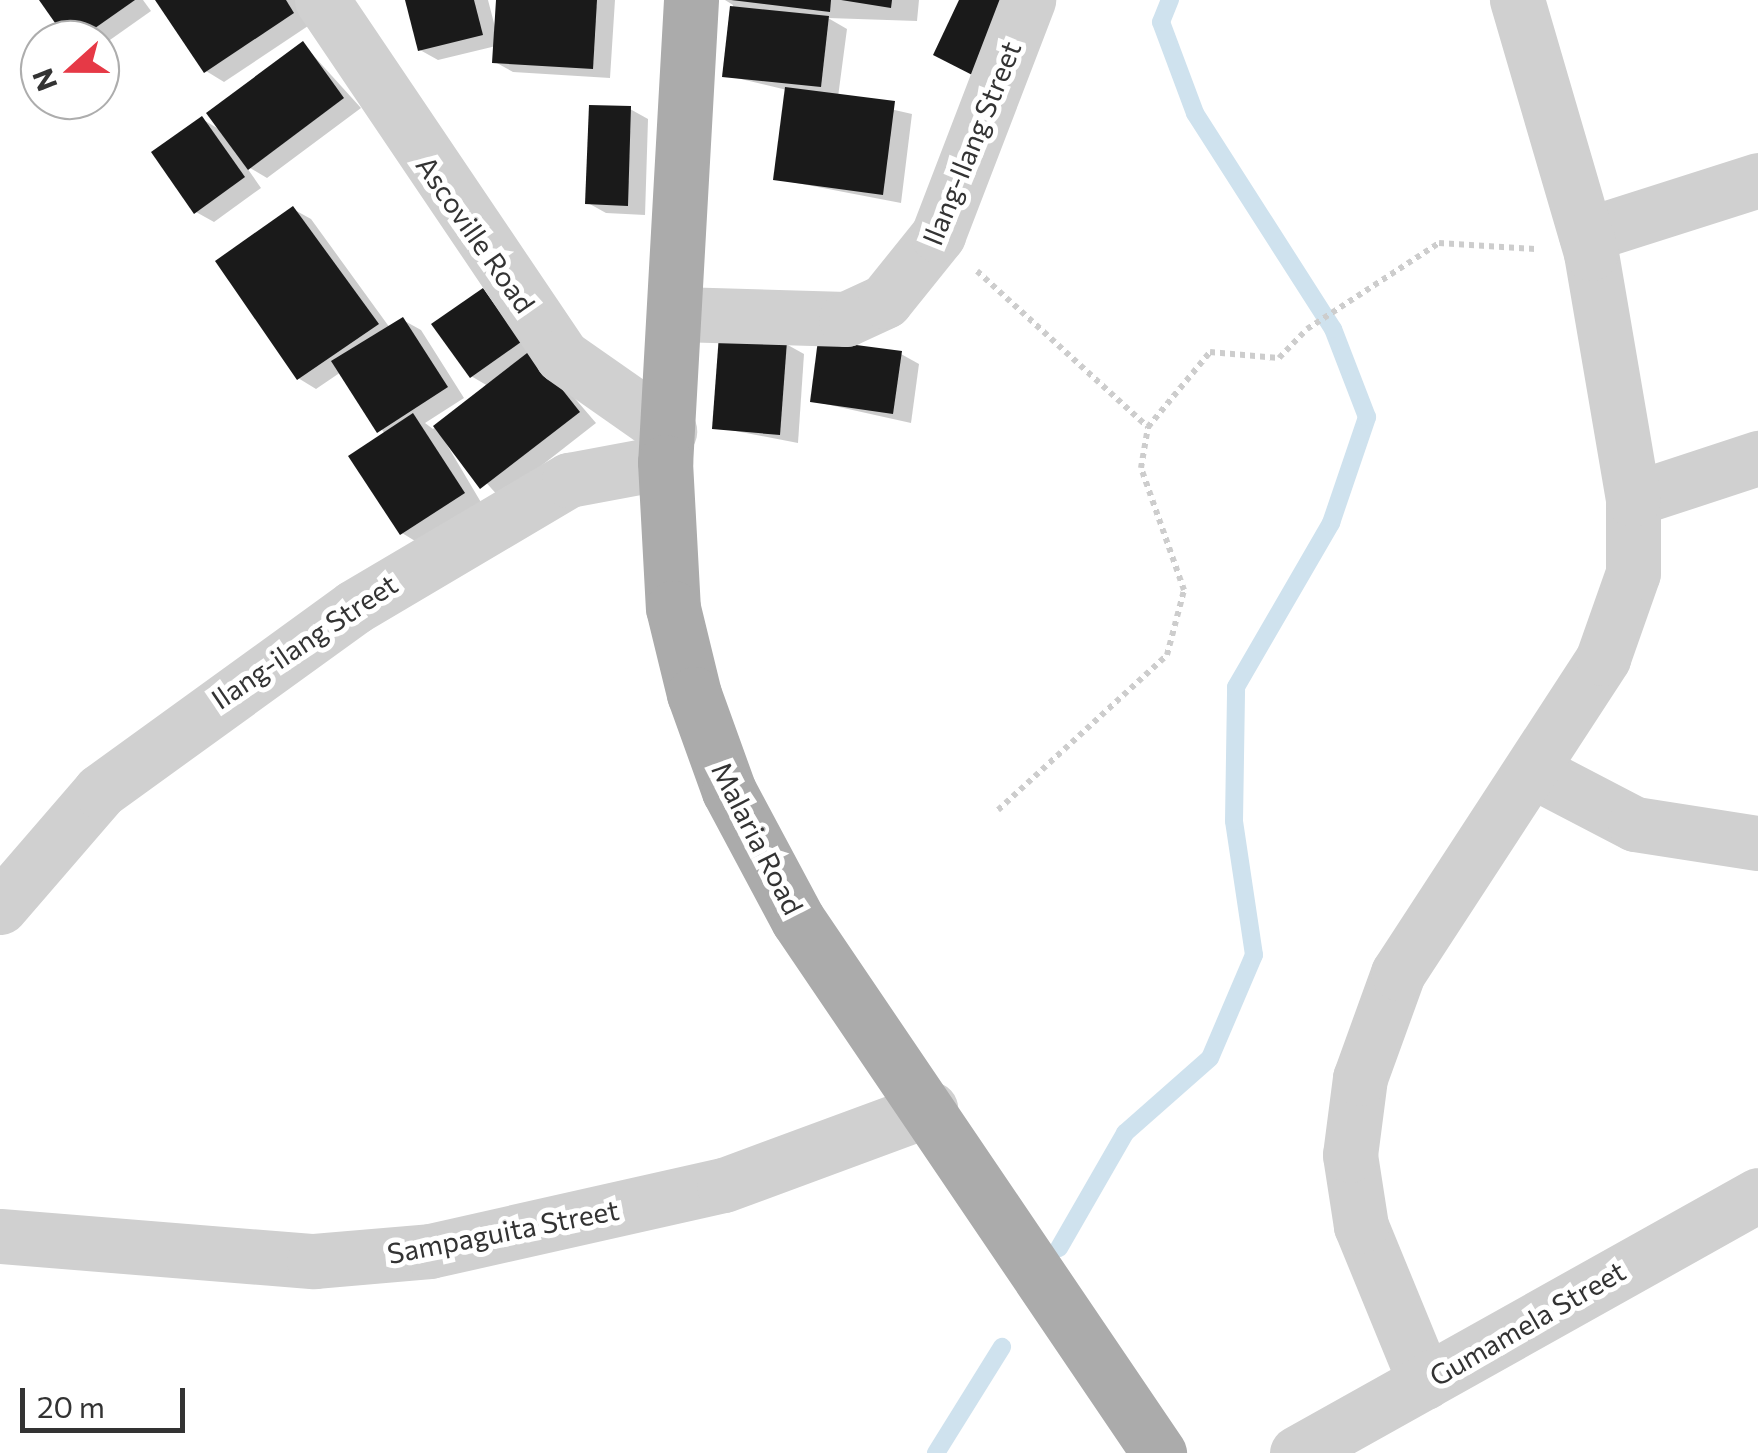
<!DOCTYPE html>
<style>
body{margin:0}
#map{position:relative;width:1758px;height:1453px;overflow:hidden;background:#fff;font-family:Commissioner,sans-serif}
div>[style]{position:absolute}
.shadow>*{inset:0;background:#0003}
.stream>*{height:18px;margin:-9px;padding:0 9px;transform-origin:9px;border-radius:9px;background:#cfe2ee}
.building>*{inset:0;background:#1a1a1a}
.path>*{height:6px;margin-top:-3px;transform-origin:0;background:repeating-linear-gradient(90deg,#cdcdcd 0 5px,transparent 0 10px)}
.minor>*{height:55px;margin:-27.5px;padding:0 27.5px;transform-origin:27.5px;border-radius:27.5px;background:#d0d0d0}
.major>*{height:55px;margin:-27.5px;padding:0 27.5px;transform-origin:27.5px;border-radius:27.5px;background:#ababab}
span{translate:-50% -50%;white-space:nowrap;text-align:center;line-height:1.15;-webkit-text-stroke:10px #fff;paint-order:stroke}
.street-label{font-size:28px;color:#333}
.north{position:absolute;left:20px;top:20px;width:100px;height:100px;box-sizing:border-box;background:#fff;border:2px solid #adadad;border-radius:50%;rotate:249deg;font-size:28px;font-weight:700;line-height:40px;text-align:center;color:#333}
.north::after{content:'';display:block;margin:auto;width:35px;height:45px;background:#e63946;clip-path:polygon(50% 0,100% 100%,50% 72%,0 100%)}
.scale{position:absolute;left:20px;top:1388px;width:165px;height:45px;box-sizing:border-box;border:5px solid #333;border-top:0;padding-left:12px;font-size:30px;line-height:35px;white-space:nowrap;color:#333;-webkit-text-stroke:8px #fff;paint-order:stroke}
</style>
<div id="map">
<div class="shadow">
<i style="clip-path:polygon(43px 0,143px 0,151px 11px,100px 47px,70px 40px)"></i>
<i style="clip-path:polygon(160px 0,295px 0,311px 24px,224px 82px,206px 71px)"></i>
<i style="clip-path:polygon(408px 0,488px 0,495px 27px,498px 0,615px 0,610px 78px,513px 72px,495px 62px,496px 46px,438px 60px,420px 50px)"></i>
<i style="clip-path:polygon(725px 0,919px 0,917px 21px,828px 18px,847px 29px,838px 97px,912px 114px,901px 203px,776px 179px,787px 90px,724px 75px,733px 5px)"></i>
<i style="clip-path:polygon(303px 44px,361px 108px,267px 178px,245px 165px,261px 188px,214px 222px,196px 212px,202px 119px,222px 131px)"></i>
<i style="clip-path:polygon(630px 109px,648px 119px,645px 215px,606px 213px,588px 203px)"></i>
<i style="clip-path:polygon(293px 209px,311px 219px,390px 328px,403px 320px,421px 330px,464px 398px,425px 423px,433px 429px,488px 386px,471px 376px,483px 291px,596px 423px,500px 498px,437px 428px,482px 504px,420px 544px,402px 533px,385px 434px,341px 372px,316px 389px,298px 378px)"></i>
<i style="clip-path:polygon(786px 344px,804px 354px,798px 443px,715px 427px)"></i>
<i style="clip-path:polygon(901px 354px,919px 364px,911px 423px,812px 401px)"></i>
</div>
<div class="stream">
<i style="left:1059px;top:1248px;width:133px;rotate:-60.1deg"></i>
<i style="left:1125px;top:1133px;width:113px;rotate:-41.4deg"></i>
<i style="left:1210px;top:1058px;width:112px;rotate:-66.9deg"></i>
<i style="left:1254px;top:955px;width:135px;rotate:-98.5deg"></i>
<i style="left:1234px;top:821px;width:134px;rotate:-89.1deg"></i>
<i style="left:1236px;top:687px;width:190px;rotate:-59.9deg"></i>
<i style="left:1331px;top:523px;width:112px;rotate:-71.2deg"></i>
<i style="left:1367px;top:417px;width:94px;rotate:-111.1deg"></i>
<i style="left:1333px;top:329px;width:256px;rotate:-122.6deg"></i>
<i style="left:1195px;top:113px;width:97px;rotate:-110.5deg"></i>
<i style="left:1161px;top:22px;width:24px;rotate:-68deg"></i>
<i style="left:936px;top:1453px;width:125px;rotate:-58.1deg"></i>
</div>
<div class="building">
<i style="clip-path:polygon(39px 0,135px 0,78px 40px,67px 40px)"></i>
<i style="clip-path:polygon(155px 0,286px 0,294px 13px,204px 73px)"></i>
<i style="clip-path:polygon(405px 0,474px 0,483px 35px,418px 51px)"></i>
<i style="clip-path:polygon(496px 0,597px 0,593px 69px,492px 63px)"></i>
<i style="clip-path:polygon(731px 0,831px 0,830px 12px)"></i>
<i style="clip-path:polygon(841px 0,892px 0,891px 8px)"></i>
<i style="clip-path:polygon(959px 0,1022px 0,984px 81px,933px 55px)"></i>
<i style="clip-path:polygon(730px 6px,829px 16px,821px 87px,722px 77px)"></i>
<i style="clip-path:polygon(303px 41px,344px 98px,248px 170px,206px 113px)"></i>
<i style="clip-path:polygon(785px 87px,895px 101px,883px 195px,773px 180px)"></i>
<i style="clip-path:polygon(589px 105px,631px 106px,628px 206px,585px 204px)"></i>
<i style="clip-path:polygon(202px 116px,245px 177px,194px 214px,151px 152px)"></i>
<i style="clip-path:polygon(293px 206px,379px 324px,297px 380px,215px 261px)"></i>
<i style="clip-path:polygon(483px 288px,521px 342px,470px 378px,431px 324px)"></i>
<i style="clip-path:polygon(403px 317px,448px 387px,377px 433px,331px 361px)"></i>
<i style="clip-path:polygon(719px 335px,787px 341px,780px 435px,712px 429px)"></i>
<i style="clip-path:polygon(818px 340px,902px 351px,893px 414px,810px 402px)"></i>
<i style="clip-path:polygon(531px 350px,580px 412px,480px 489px,433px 426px)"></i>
<i style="clip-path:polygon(413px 413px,465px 493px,400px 535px,348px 456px)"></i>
</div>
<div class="path">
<i style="left:977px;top:271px;width:231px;rotate:42.4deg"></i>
<i style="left:1148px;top:427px;width:97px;rotate:-50.4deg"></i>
<i style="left:1210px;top:352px;width:69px;rotate:5deg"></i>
<i style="left:1279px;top:358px;width:40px;rotate:-46deg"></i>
<i style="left:1307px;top:329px;width:158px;rotate:-33.1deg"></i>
<i style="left:1439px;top:243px;width:96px;rotate:3.6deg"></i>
<i style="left:998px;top:810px;width:229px;rotate:-42.5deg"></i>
<i style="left:1167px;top:655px;width:67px;rotate:-75.3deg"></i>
<i style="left:1184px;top:590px;width:129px;rotate:-109.4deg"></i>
<i style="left:1141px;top:468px;width:42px;rotate:-80.3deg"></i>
</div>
<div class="minor">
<i style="left:322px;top:0;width:429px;rotate:56deg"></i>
<i style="left:562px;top:356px;width:131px;rotate:35deg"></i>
<i style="left:1586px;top:235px;width:181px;rotate:-17.7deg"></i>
<i style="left:678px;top:314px;width:168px;rotate:1.7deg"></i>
<i style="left:846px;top:319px;width:43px;rotate:-24.8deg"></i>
<i style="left:885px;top:301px;width:85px;rotate:-51.2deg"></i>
<i style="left:938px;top:235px;width:252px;rotate:-69deg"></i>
<i style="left:1633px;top:499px;width:132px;rotate:-18.2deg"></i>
<i style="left:1533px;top:771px;width:115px;rotate:27.5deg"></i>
<i style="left:1635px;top:824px;width:124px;rotate:8.8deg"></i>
<i style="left:0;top:907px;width:153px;rotate:-49.2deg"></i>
<i style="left:100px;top:791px;width:314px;rotate:-35.9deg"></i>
<i style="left:354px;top:607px;width:250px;rotate:-30.6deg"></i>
<i style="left:569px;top:480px;width:98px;rotate:-10.6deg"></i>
<i style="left:0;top:1236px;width:315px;rotate:4.6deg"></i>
<i style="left:314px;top:1261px;width:116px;rotate:-4.9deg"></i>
<i style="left:430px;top:1251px;width:301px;rotate:-12.7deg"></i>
<i style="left:724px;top:1185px;width:220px;rotate:-20.3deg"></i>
<i style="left:1425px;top:1382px;width:169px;rotate:-112.3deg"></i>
<i style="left:1361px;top:1226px;width:72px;rotate:-98.8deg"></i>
<i style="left:1350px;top:1155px;width:78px;rotate:-82.6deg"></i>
<i style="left:1360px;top:1078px;width:112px;rotate:-70.1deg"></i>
<i style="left:1398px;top:973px;width:376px;rotate:-56.9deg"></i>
<i style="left:1603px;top:658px;width:90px;rotate:-70.6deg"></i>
<i style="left:1633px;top:573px;width:74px;rotate:-90deg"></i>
<i style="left:1633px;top:499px;width:250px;rotate:-99.7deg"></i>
<i style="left:1591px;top:253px;width:264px;rotate:-106.3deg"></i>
<i style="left:1297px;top:1453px;width:528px;rotate:-29.23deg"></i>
</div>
<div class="major">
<i style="left:691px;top:0;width:463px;rotate:93.2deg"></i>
<i style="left:665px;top:462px;width:146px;rotate:86.9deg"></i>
<i style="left:673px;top:608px;width:89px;rotate:76.3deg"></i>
<i style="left:694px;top:694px;width:103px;rotate:70.2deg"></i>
<i style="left:729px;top:791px;width:146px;rotate:61.9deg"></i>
<i style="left:798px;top:920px;width:644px;rotate:55.89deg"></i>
</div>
<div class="street-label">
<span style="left:971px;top:143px;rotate:-68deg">Ilang-Ilang Street</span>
<span style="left:476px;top:234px;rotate:55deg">Ascoville Road</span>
<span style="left:304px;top:641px;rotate:-34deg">Ilang-ilang Street</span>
<span style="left:758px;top:838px;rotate:63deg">Malaria Road</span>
<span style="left:503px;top:1231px;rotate:-11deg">Sampaguita Street</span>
<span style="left:1527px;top:1323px;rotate:-30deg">Gumamela Street</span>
</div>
<div class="north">N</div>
<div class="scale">20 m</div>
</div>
